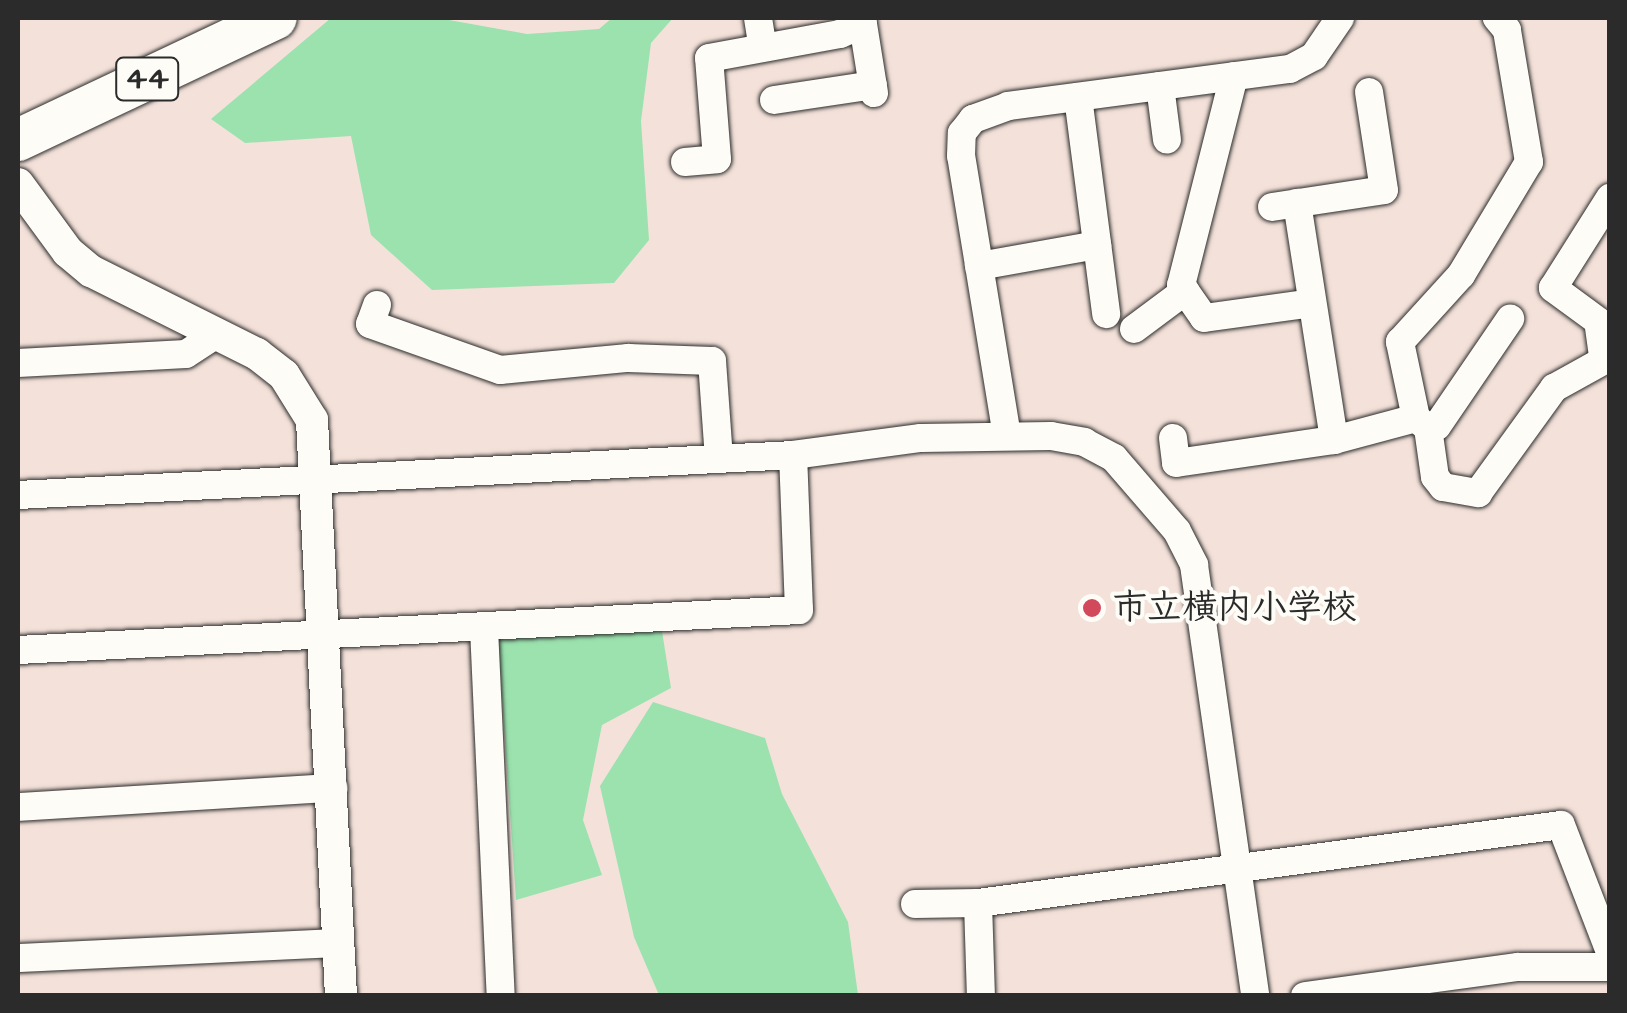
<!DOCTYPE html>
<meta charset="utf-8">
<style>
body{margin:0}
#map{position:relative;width:1627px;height:1013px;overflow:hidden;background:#f4e2da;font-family:"Architects Daughter","Klee One",sans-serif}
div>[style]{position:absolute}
.green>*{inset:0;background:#9be2ae}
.roads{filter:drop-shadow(0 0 2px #2b2b2b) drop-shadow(0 0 2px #2b2b2b)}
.minor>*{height:28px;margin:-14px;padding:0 14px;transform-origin:14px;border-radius:14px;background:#fdfcf7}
.tertiary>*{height:32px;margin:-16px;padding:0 16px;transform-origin:16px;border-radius:16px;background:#fdfcf7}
.primary>*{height:42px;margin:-21px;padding:0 21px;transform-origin:21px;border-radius:21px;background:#fdfcf7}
.dots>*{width:28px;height:28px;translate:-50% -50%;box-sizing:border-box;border:5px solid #fdfcf7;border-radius:50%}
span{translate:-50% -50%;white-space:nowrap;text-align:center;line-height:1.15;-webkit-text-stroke:8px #fdfcf7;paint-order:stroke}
.shield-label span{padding:2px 8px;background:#fdfcf7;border:2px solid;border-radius:8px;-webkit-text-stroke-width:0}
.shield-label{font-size:32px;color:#2b2b2b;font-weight:700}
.poi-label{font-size:35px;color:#2b2b2b;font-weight:700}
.left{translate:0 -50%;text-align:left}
.frame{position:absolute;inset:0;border:20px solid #2b2b2b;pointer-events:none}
</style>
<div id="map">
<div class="green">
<i style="clip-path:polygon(331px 18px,438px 18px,527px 34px,599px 29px,612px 18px,673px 18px,651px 43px,641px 121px,649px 240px,614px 283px,432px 290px,371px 235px,351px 136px,245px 143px,211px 119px)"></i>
<i style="clip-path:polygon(662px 631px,671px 688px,602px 725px,583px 820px,602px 875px,516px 900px,498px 639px)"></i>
<i style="clip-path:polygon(653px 702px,765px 738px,782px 794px,848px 922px,858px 995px,659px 995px,634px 937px,600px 786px)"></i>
</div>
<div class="roads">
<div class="minor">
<i style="left:758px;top:18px;width:30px;rotate:81deg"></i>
<i style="left:862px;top:18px;width:76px;rotate:80.9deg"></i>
<i style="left:1234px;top:76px;width:216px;rotate:104.2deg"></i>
<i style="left:1181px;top:285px;width:40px;rotate:55.1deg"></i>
<i style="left:1204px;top:318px;width:109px;rotate:-7.9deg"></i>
<i style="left:1160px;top:86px;width:54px;rotate:82.6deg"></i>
<i style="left:1078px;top:97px;width:219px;rotate:82.6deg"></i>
<i style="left:774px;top:100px;width:100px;rotate:-8.6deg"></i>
<i style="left:685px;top:162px;width:32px;rotate:-5deg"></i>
<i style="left:717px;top:159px;width:101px;rotate:-94.5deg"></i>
<i style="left:709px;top:58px;width:133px;rotate:-10.4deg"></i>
<i style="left:840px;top:34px;width:25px;rotate:-23deg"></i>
<i style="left:1297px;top:203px;width:240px;rotate:81.1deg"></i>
<i style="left:1272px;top:207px;width:113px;rotate:-8.6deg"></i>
<i style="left:1384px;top:190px;width:99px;rotate:-98.7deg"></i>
<i style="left:979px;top:266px;width:120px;rotate:-10.1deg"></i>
<i style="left:377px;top:305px;width:20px;rotate:110deg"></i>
<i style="left:370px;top:324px;width:138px;rotate:19.5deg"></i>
<i style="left:500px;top:370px;width:129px;rotate:-5.4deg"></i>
<i style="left:628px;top:358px;width:84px;rotate:2deg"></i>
<i style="left:712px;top:361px;width:98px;rotate:85.9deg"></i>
<i style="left:1134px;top:329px;width:64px;rotate:-36.7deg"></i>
<i style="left:1603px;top:356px;width:35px;rotate:-98deg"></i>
<i style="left:1598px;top:321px;width:56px;rotate:-143.7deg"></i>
<i style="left:1553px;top:288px;width:107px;rotate:-57.7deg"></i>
<i style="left:18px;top:363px;width:168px;rotate:-3.1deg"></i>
<i style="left:186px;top:354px;width:37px;rotate:-33deg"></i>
<i style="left:1416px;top:418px;width:16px;rotate:40deg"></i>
<i style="left:1428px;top:428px;width:49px;rotate:81.9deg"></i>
<i style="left:1435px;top:477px;width:13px;rotate:51deg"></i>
<i style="left:1443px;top:487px;width:36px;rotate:10deg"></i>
<i style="left:1478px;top:493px;width:130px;rotate:-54.1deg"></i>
<i style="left:1554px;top:388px;width:64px;rotate:-29deg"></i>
<i style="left:1428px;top:428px;width:9px;rotate:-13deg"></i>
<i style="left:1437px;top:426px;width:130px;rotate:-55.7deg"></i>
<i style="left:1007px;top:436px;width:284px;rotate:-99.3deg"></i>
<i style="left:961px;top:156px;width:23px;rotate:-88deg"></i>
<i style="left:962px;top:133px;width:18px;rotate:-52deg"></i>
<i style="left:973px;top:119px;width:37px;rotate:-20deg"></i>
<i style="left:1008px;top:106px;width:284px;rotate:-7.5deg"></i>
<i style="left:1290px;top:69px;width:27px;rotate:-28deg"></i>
<i style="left:1314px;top:56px;width:46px;rotate:-55.6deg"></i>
<i style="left:1173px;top:438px;width:25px;rotate:83deg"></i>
<i style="left:1176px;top:463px;width:160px;rotate:-8.3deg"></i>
<i style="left:1334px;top:440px;width:85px;rotate:-15deg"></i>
<i style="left:1416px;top:418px;width:78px;rotate:-101.9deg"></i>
<i style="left:1400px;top:342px;width:91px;rotate:-47.7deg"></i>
<i style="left:1461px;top:275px;width:132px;rotate:-59deg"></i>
<i style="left:1529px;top:162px;width:134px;rotate:-99.5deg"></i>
<i style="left:1507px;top:30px;width:16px;rotate:-130deg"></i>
<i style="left:18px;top:495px;width:776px;rotate:-2.95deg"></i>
<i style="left:793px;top:455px;width:129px;rotate:-7.6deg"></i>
<i style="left:921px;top:438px;width:130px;rotate:-0.9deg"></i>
<i style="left:1051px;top:436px;width:34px;rotate:10deg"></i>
<i style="left:1084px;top:442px;width:34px;rotate:28deg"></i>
<i style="left:1114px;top:458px;width:96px;rotate:49.2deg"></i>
<i style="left:1177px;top:531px;width:38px;rotate:63deg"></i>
<i style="left:1194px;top:565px;width:435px;rotate:81.9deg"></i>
<i style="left:484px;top:628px;width:368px;rotate:87.4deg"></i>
<i style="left:18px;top:650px;width:782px;rotate:-2.93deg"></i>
<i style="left:799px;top:610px;width:155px;rotate:-92.2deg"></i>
<i style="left:18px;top:807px;width:316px;rotate:-3.5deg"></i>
<i style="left:978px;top:903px;width:93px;rotate:88.2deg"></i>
<i style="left:915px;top:904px;width:63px;rotate:-0.9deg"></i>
<i style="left:978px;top:903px;width:588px;rotate:-7.62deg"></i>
<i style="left:1561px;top:825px;width:136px;rotate:68.9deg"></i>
<i style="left:18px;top:958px;width:321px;rotate:-2.7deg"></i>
<i style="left:1305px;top:996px;width:215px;rotate:-7.8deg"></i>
<i style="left:1518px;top:967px;width:92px"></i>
</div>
<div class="tertiary">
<i style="left:18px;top:184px;width:84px;rotate:53.7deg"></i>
<i style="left:68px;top:252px;width:30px;rotate:40deg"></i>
<i style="left:91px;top:271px;width:186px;rotate:26.6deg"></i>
<i style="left:257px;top:354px;width:34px;rotate:38deg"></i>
<i style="left:284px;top:375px;width:53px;rotate:58.1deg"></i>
<i style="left:312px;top:420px;width:577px;rotate:87.12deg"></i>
</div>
<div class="primary">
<i style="left:18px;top:140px;width:285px;rotate:-25.3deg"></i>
</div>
</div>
<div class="dots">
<i style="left:1092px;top:608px;background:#d1495b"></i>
</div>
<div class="shield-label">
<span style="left:147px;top:79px">44</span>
</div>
<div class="poi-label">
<span class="left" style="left:1112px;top:608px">市立横内小学校</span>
</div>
<div class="frame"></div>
</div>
